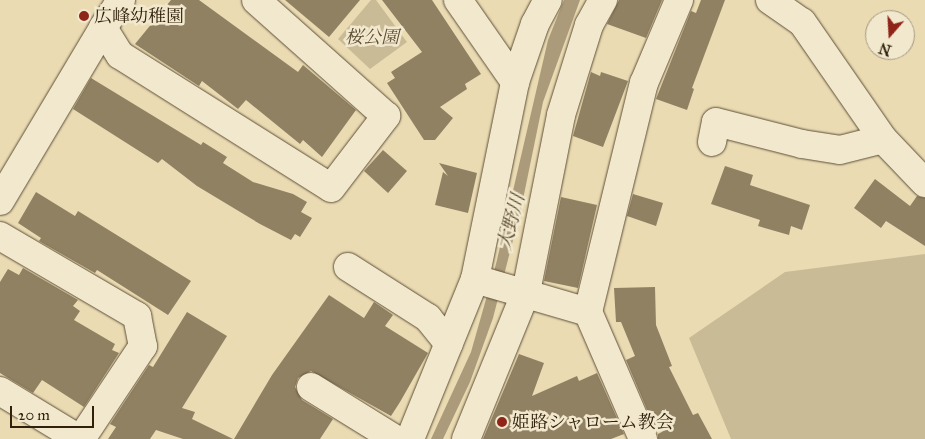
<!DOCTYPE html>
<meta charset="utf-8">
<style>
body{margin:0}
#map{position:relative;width:925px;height:439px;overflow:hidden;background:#eadbb3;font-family:"IM FELL Great Primer","Noto Serif JP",serif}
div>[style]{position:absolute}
.green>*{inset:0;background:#cabb97}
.water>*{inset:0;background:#ab9b7a}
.building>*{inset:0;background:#918163}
.roads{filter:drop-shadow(0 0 1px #5e4f36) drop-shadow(0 0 1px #5e4f36)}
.minor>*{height:28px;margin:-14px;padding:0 14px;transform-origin:14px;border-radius:14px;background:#f1e8ce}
.dots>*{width:14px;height:14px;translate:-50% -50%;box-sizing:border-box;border:2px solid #f1e8ce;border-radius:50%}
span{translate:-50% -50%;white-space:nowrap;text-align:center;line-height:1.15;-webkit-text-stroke:5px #f1e8ce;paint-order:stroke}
.poi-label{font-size:18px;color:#30200c}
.left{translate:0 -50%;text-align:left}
.park-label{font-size:18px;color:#5e4e36;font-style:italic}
.water-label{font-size:19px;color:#5b4b32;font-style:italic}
.north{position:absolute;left:865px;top:10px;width:50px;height:50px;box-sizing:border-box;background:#f1e8ce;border:1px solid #a49880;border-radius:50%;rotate:199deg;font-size:14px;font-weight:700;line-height:20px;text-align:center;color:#30200c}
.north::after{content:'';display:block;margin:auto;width:18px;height:22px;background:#8f2418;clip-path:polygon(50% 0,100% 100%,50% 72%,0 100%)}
.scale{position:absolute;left:10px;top:406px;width:84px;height:22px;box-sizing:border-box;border:2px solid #30200c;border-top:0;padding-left:6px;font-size:15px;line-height:18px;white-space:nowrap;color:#30200c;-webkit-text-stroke:4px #f1e8ce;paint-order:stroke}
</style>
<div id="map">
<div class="green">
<i style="clip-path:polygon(371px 0,376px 0,407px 42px,370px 69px,338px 39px)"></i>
<i style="clip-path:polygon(925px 254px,925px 439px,731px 439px,689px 338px,785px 272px)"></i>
</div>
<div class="water">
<i style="clip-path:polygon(564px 0,580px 0,543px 102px,521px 209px,493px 318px,470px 382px,443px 439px,431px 439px,471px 352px,496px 264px,548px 40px)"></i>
</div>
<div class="building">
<i style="clip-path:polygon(171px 0,199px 0,298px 72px,303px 65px,356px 110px,322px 157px,303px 140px,300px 144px,246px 100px,238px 109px,202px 81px,199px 86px,135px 44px)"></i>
<i style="clip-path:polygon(285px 0,360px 0,329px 37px)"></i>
<i style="clip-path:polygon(382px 0,432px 0,481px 74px,465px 84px,467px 89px,440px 107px,453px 118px,435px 140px,424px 140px,387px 83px,395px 78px,391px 72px,422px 52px)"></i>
<i style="clip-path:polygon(619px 0,662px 0,646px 38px,607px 24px)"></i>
<i style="clip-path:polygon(701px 0,725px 0,692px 88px,694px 89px,687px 110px,656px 99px,691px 11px,696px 13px)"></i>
<i style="clip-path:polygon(591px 72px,600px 76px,601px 72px,628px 81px,603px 147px,573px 136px)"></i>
<i style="clip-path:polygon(91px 78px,201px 145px,203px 142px,227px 157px,223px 163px,253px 182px,293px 194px,307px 202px,301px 212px,312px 218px,300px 237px,295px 234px,291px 240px,260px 224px,197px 186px,162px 159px,158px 163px,73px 109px)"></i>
<i style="clip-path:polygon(383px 150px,407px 171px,388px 193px,364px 171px)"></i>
<i style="clip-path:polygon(439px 163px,477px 173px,468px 213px,435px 205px,443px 172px,448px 176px)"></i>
<i style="clip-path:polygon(725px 166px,753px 175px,750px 185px,810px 205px,802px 230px,791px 226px,789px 235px,758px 226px,760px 220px,711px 204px)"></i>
<i style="clip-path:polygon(875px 179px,910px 206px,917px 196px,925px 198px,925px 246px,886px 221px,881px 228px,854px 208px)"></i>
<i style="clip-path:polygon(36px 192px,75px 216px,78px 211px,191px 281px,168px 315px,97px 270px,95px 273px,39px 241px,41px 238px,18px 223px)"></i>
<i style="clip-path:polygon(633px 194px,663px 203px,656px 226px,627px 216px)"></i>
<i style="clip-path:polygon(561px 197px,597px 205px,578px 288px,544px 281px)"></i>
<i style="clip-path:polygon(23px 268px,78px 300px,73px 306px,80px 311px,74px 320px,115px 344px,112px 350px,119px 353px,84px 407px,42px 380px,33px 393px,0 373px,0 282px,8px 269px,19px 275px)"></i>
<i style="clip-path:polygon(655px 287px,656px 325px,672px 366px,669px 367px,693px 415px,698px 413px,712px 439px,658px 439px,658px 434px,669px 428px,665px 420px,654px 426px,626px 360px,635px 356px,621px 322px,616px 322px,614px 288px)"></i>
<i style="clip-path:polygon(329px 295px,364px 318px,374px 302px,393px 315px,385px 326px,428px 353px,400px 402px,391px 416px,311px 371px,298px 378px,295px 387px,302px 400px,333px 419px,320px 439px,234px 439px,272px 375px)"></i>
<i style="clip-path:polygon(187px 312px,227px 336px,182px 408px,195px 412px,192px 419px,233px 439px,183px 439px,156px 430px,150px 439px,108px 439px,116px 427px,110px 424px,149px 365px,153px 367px)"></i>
<i style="clip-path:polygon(519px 354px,544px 363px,532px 396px,577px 376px,579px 381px,597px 373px,624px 434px,611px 439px,483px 439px)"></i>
</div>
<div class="roads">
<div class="minor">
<i style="left:121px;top:0;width:33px;rotate:123deg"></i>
<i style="left:103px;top:28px;width:32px;rotate:58deg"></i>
<i style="left:120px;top:55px;width:249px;rotate:32.2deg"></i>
<i style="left:331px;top:188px;width:91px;rotate:-52.6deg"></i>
<i style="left:386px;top:116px;width:174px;rotate:-138.3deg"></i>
<i style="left:458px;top:0;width:100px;rotate:55.2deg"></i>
<i style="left:770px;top:0;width:39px;rotate:35deg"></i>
<i style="left:802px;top:22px;width:142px;rotate:55.3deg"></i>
<i style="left:883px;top:139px;width:61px;rotate:46.3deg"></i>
<i style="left:712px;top:142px;width:20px;rotate:-79deg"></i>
<i style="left:716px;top:122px;width:89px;rotate:14.3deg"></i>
<i style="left:802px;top:144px;width:38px;rotate:9deg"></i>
<i style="left:840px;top:150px;width:44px;rotate:-14.3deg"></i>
<i style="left:0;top:201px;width:201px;rotate:-59.2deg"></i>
<i style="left:0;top:236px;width:159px;rotate:30.3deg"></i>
<i style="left:137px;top:316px;width:31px;rotate:79deg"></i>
<i style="left:143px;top:346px;width:112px;rotate:123.7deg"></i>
<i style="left:348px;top:267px;width:95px;rotate:32.5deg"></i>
<i style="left:428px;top:318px;width:33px;rotate:51deg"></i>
<i style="left:475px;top:279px;width:118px;rotate:16.3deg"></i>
<i style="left:311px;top:387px;width:99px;rotate:31.8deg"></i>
<i style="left:0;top:391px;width:92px;rotate:31.3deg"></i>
<i style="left:410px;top:439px;width:173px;rotate:-67.9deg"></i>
<i style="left:475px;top:279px;width:201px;rotate:-78.5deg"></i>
<i style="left:515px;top:82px;width:61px;rotate:-71deg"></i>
<i style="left:535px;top:24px;width:27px;rotate:-62deg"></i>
<i style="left:466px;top:439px;width:159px;rotate:-67.8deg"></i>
<i style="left:526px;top:292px;width:180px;rotate:-78.8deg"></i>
<i style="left:561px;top:115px;width:94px;rotate:-72.7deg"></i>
<i style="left:589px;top:25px;width:29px;rotate:-61deg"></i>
<i style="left:643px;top:439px;width:138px;rotate:-113.4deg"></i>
<i style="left:588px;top:312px;width:236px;rotate:-76.3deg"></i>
<i style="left:644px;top:83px;width:90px;rotate:-67.1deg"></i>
</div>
</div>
<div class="dots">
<i style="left:84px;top:16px;background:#8f2418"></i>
<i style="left:502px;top:422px;background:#8f2418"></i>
</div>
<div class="poi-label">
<span class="left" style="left:94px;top:16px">広峰幼稚園</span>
<span class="left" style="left:512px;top:422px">姫路シャローム教会</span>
</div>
<div class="park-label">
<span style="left:372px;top:37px">桜公園</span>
</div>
<div class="water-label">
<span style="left:511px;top:222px;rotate:-75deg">大野川</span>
</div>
<div class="north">N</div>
<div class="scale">20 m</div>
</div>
